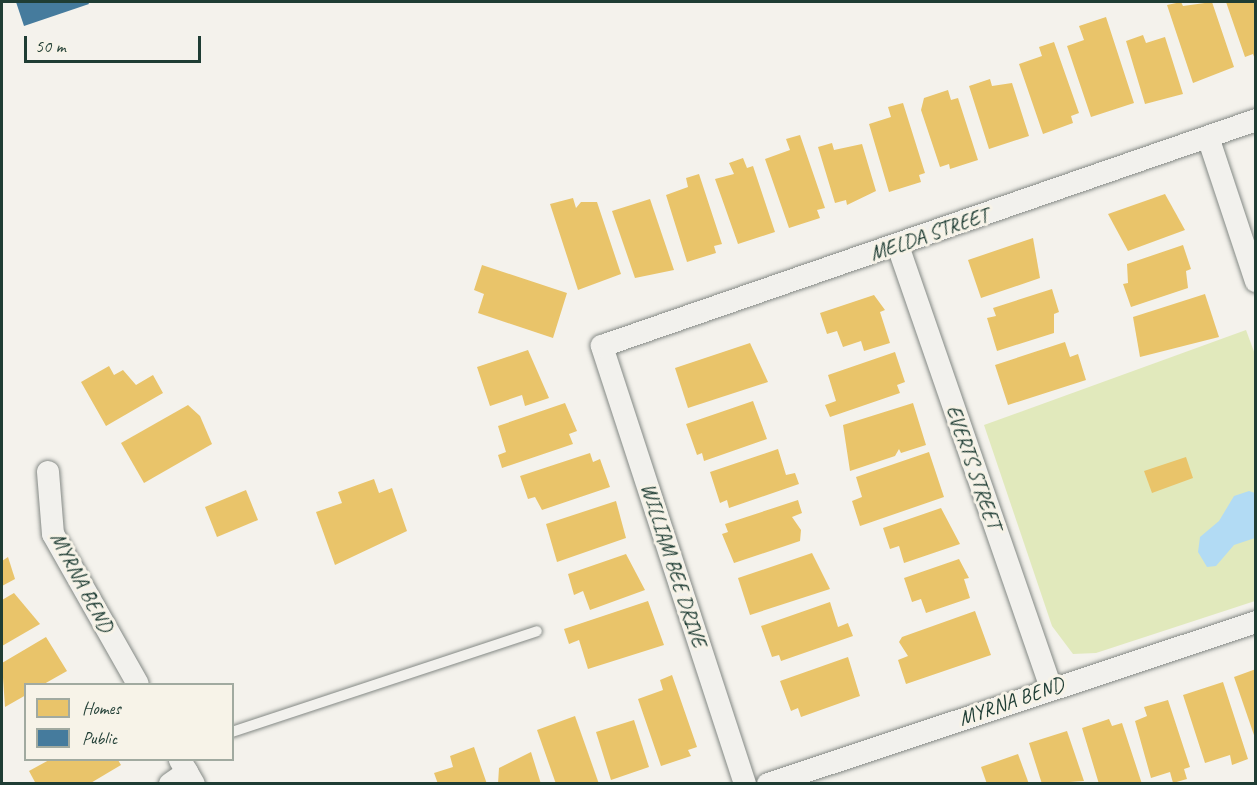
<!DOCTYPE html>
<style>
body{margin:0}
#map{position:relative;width:1257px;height:785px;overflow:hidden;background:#f4f2ec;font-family:Caveat,sans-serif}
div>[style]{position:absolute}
.green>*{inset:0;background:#e1e9bc}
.water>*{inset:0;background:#b2dbf4}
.homes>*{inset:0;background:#e9c46a}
.public>*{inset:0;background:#457b9d}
.roads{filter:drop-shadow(0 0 2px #848985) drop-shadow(0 0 2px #848985)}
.service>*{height:10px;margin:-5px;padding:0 5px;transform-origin:5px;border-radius:5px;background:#f2f1ed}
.minor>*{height:22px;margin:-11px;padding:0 11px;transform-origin:11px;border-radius:11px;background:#f2f1ed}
span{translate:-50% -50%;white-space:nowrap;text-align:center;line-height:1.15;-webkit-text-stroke:6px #f7f3e8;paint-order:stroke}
.street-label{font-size:21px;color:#1f3d34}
.frame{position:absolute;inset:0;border:3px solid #1f3d34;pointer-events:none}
.legend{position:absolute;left:24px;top:683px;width:210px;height:78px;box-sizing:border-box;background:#f7f3e8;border:2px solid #a1aaa0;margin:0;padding:8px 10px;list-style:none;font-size:18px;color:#1f3d34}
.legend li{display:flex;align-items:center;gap:12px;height:30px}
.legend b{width:30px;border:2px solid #a1aaa0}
.scale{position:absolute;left:24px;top:36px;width:177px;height:27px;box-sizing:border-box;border:3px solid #1f3d34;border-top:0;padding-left:8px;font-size:18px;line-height:21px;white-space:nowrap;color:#1f3d34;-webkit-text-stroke:4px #f7f3e8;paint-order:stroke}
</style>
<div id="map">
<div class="green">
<i style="clip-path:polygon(1246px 330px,1256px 357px,1255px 601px,1096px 653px,1073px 654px,1052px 626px,984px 425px)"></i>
</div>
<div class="water">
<i style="clip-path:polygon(1249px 491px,1255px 493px,1255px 538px,1234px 545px,1216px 566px,1207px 567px,1198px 552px,1200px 537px,1219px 521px,1234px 496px)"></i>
</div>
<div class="homes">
<i style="clip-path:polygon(1181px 2px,1183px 6px,1212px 2px,1234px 67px,1193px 83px,1167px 5px)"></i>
<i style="clip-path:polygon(1226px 2px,1256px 2px,1256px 62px,1253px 54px,1245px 57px)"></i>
<i style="clip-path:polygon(1106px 17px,1134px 103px,1091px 117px,1067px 46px,1084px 40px,1079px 26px)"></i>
<i style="clip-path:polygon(1143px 35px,1146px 43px,1165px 37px,1183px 94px,1145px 104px,1126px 41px)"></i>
<i style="clip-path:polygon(1054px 42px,1079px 113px,1071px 116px,1073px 123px,1043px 134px,1019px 64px,1042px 56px,1039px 47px)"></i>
<i style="clip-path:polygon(990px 79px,992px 86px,1012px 83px,1029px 136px,989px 149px,969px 86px)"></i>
<i style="clip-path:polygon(948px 90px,951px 100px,958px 98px,978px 160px,950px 169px,949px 164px,940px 167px,921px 110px,924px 98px)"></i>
<i style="clip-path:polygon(903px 103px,925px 173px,919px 175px,921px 182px,889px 192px,869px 124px,891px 117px,888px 107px)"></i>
<i style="clip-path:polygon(800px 135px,825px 208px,817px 210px,820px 218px,789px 228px,765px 159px,790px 150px,786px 139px)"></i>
<i style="clip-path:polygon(832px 143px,834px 150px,862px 144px,876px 191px,847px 205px,846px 200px,835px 203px,818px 147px)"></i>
<i style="clip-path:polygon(743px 158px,747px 168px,753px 166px,775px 232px,738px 244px,715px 179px,734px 174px,729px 163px)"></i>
<i style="clip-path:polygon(699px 174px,722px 244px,714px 246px,716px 253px,687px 262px,666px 195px,688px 187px,686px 178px)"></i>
<i style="clip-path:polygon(1165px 194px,1185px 230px,1128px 251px,1108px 214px)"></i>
<i style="clip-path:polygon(573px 198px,576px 208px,581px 202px,597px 202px,621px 274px,578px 290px,550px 204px)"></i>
<i style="clip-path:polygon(650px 199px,674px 270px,635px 278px,612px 211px)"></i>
<i style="clip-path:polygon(1033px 238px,1040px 278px,981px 298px,968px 260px)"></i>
<i style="clip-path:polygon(1183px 245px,1191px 269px,1186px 271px,1188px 288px,1131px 307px,1123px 284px,1128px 283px,1127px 264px)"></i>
<i style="clip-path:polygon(482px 265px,567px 293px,553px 338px,478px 313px,484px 294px,474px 290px)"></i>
<i style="clip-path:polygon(1052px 289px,1059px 312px,1054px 314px,1054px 333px,997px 351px,987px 318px,996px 316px,993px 308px)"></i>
<i style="clip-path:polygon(1205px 294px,1219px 337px,1140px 357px,1133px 317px)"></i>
<i style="clip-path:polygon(874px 295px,885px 310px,880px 312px,890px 343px,864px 351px,861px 341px,843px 347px,837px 331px,827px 334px,820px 313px)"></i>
<i style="clip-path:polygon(1065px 342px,1070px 357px,1078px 354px,1086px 380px,1008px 405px,995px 365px)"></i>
<i style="clip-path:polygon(750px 343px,768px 382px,688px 408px,675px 368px)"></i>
<i style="clip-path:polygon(528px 350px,549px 398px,525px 406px,522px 395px,490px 406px,477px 367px)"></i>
<i style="clip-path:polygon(895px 352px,905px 382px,897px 385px,900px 393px,830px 417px,825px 405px,836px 401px,828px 375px)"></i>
<i style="clip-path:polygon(109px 366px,114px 375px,123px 370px,136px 385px,153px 375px,163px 393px,106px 426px,81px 382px)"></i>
<i style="clip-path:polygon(753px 401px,767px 439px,704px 461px,702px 453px,697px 455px,686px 424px)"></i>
<i style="clip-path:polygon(565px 403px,577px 431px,569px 434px,573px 444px,502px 468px,498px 455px,506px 452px,498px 426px)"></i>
<i style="clip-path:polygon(913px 403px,926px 445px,901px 453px,899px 449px,895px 456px,850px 471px,843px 425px)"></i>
<i style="clip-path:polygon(188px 405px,200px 416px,212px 444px,144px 483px,121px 443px)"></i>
<i style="clip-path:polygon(778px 449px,786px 475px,795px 473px,799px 484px,729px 508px,727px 500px,720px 503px,710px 472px)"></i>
<i style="clip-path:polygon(929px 452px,944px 497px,860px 526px,852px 501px,862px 497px,856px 477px)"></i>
<i style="clip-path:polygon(590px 453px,593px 462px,600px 459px,610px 487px,542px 510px,535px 497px,528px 499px,520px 476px)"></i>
<i style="clip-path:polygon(1186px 457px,1193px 478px,1152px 493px,1144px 471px)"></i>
<i style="clip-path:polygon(374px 479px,379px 493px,392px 488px,407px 531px,335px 565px,316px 512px,342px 503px,338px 492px)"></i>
<i style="clip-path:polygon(246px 490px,258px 520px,217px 537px,205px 507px)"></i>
<i style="clip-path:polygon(798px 500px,802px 513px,792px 517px,801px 530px,800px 541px,734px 563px,722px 534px,728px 532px,725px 524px)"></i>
<i style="clip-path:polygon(616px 501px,626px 538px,557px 562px,546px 524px)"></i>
<i style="clip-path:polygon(941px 508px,960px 544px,904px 563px,899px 546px,890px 549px,883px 528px)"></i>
<i style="clip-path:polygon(812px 553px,830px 589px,750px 615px,738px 578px)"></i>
<i style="clip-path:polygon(626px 554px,645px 590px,590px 610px,583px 591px,574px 595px,568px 574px)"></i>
<i style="clip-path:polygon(8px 557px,15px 579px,2px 586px,2px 561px)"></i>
<i style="clip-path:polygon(959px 559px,969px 578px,964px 579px,970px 598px,926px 613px,921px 599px,912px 602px,904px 578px)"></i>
<i style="clip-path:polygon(14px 593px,40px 624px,2px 646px,2px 600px)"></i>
<i style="clip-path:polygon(648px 601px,664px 645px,588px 669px,579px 640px,569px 644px,564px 629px)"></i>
<i style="clip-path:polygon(830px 602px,838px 627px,848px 623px,853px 636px,781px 661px,779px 655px,772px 657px,761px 626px)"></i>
<i style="clip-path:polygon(975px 611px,991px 655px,906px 684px,898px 660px,908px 656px,899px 642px,902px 637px)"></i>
<i style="clip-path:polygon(46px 637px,67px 671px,44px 684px,26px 684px,26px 695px,5px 707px,2px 663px)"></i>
<i style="clip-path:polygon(848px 657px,860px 696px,801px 717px,798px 708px,791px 711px,780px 681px)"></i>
<i style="clip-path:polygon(1256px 669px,1256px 738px,1255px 738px,1234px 677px)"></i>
<i style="clip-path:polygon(672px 675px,697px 747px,688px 750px,691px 756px,661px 766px,638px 699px,663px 690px,660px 680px)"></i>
<i style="clip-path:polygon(1223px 682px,1248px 759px,1232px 765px,1230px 755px,1205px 763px,1183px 695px)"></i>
<i style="clip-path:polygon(1168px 700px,1190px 767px,1184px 769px,1187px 779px,1173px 783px,1170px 772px,1151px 778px,1135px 721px,1147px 716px,1144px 707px)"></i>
<i style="clip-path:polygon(575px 716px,599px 784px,556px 784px,537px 730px)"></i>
<i style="clip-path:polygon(1109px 719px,1112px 726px,1122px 723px,1142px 784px,1099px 784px,1082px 728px)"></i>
<i style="clip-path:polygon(634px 720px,649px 767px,611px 780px,596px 732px)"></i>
<i style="clip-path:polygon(1067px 731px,1084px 781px,1042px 784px,1029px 743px)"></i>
<i style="clip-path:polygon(474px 747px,487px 784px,438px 784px,434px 773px,453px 767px,450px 756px)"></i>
<i style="clip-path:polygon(531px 752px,541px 784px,498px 784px,499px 768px)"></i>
<i style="clip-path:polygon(1018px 754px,1029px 784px,987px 784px,981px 767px)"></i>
<i style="clip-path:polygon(49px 760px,118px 760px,121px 765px,89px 784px,36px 784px,29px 771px)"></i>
</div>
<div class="public">
<i style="clip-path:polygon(16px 2px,88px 2px,89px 4px,24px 26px)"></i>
</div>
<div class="roads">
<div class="service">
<i style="left:232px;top:732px;width:321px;rotate:-18.3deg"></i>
</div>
<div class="minor">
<i style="left:1208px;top:137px;width:152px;rotate:71.6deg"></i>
<i style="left:898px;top:246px;width:468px;rotate:70.9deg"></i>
<i style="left:48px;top:472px;width:62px;rotate:85.4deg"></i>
<i style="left:53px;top:534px;width:172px;rotate:60.5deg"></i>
<i style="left:180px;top:760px;width:28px;rotate:60deg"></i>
<i style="left:170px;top:784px;width:21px;rotate:-35deg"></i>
<i style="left:745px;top:784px;width:461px;rotate:-108.1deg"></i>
<i style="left:602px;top:346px;width:692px;rotate:-19.06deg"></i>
<i style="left:768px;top:784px;width:514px;rotate:-18.36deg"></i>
</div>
</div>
<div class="street-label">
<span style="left:929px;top:234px;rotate:-19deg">MELDA STREET</span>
<span style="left:974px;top:467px;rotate:71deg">EVERTS STREET</span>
<span style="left:674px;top:565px;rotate:72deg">WILLIAM BEE DRIVE</span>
<span style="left:82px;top:582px;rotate:62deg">MYRNA BEND</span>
<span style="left:1011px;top:701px;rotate:-19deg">MYRNA BEND</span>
</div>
<div class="frame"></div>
<ul class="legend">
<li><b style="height:16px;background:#e9c46a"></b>Homes</li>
<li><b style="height:16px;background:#457b9d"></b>Public</li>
</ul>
<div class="scale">50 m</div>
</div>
